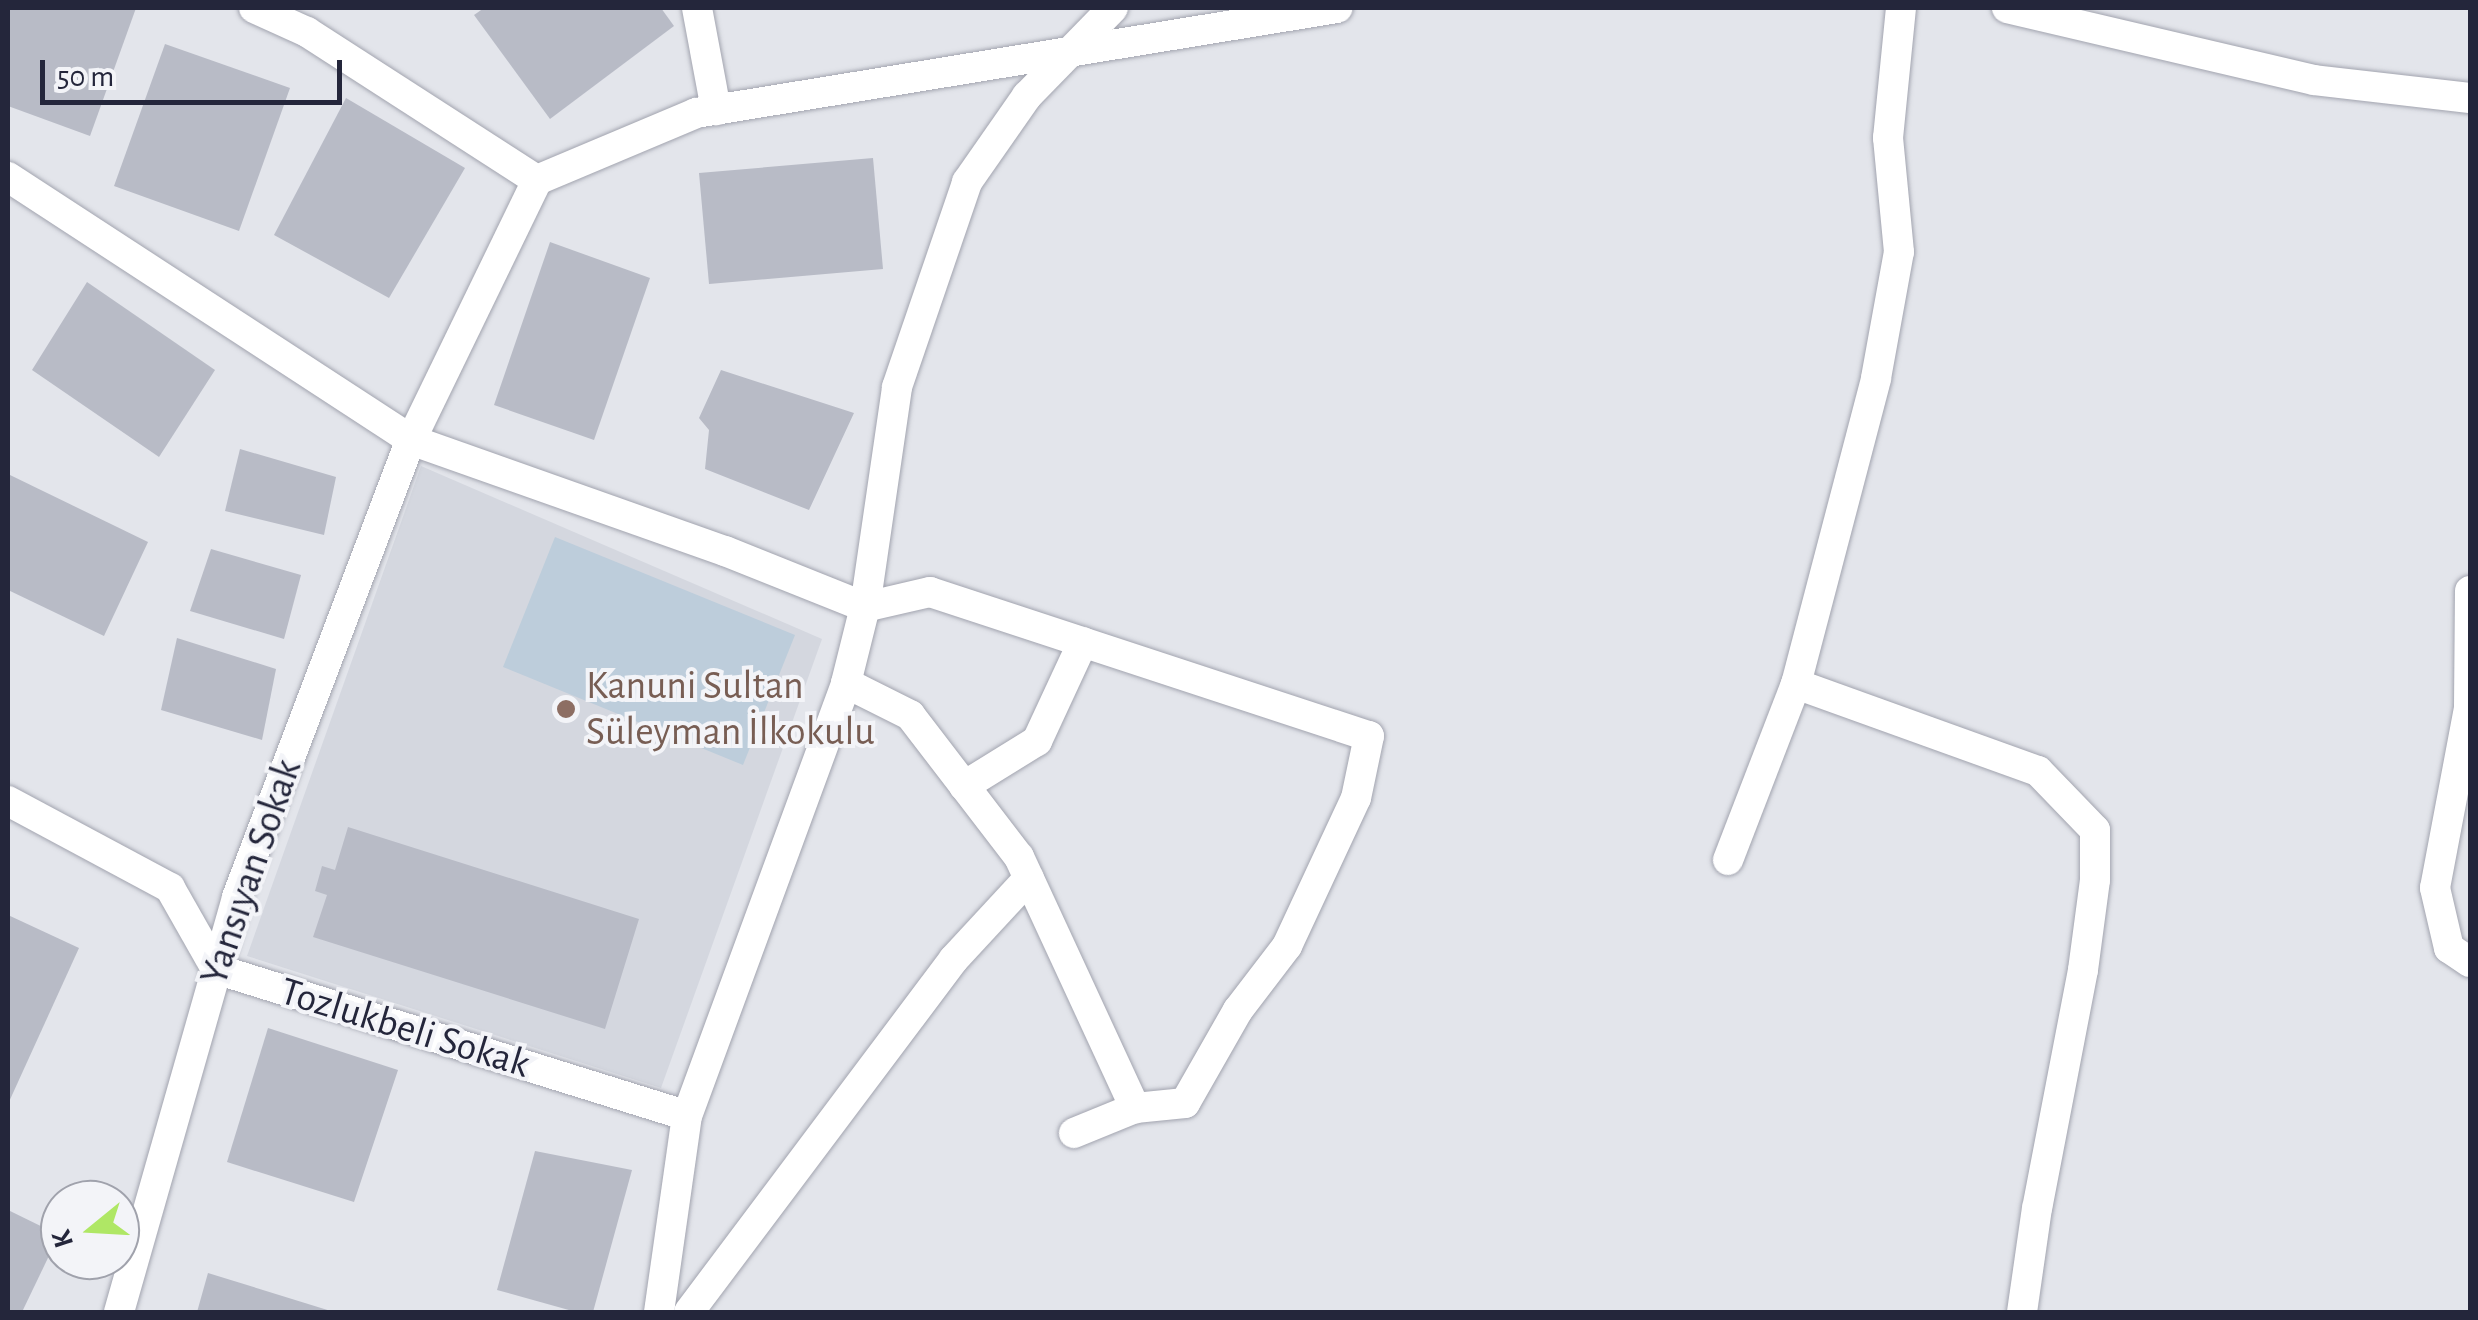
<!DOCTYPE html>
<meta charset="utf-8">
<style>
body{margin:0}
#map{position:relative;width:2478px;height:1320px;overflow:hidden;background:#e3e5eb;font-family:"Alegreya Sans",sans-serif}
div>[style]{position:absolute}
.built>*{inset:0;background:#d4d7df}
.green>*{inset:0;background:#bdcddb}
.building>*{inset:0;background:#b8bbc6}
.roads{filter:drop-shadow(0 0 2px #a2a4af) drop-shadow(0 0 2px #a2a4af)}
.minor>*{height:30px;margin:-15px;padding:0 15px;transform-origin:15px;border-radius:15px;background:#fff}
.dots>*{width:28px;height:28px;translate:-50% -50%;box-sizing:border-box;border:5px solid #f3f4f8;border-radius:50%}
span{translate:-50% -50%;white-space:nowrap;text-align:center;line-height:1.15;-webkit-text-stroke:8px #f3f4f8;paint-order:stroke}
.education-label{font-size:40px;color:#785e54}
.left{translate:0 -50%;text-align:left}
.street-label{font-size:40px;color:#24263b}
.frame{position:absolute;inset:0;border:10px solid #24263b;pointer-events:none}
.north{position:absolute;left:40px;top:1180px;width:100px;height:100px;box-sizing:border-box;background:#f3f4f8;border:2px solid #a0a2ac;border-radius:50%;rotate:252deg;font-size:28px;font-weight:700;line-height:40px;text-align:center;color:#24263b}
.north::after{content:'';display:block;margin:auto;width:35px;height:45px;background:#afe765;clip-path:polygon(50% 0,100% 100%,50% 72%,0 100%)}
.scale{position:absolute;left:40px;top:60px;width:302px;height:45px;box-sizing:border-box;border:5px solid #24263b;border-top:0;padding-left:12px;font-size:30px;line-height:35px;white-space:nowrap;color:#24263b;-webkit-text-stroke:8px #f3f4f8;paint-order:stroke}
</style>
<div id="map">
<div class="built">
<i style="clip-path:polygon(421px 466px,822px 639px,661px 1088px,247px 956px)"></i>
</div>
<div class="green">
<i style="clip-path:polygon(555px 537px,795px 635px,743px 765px,503px 667px)"></i>
</div>
<div class="building">
<i style="clip-path:polygon(8px 8px,136px 8px,90px 136px,8px 106px)"></i>
<i style="clip-path:polygon(484px 8px,661px 8px,674px 26px,550px 119px,474px 15px)"></i>
<i style="clip-path:polygon(165px 44px,290px 88px,239px 231px,114px 186px)"></i>
<i style="clip-path:polygon(346px 98px,465px 168px,389px 298px,274px 235px)"></i>
<i style="clip-path:polygon(873px 158px,883px 269px,709px 284px,699px 173px)"></i>
<i style="clip-path:polygon(550px 242px,650px 278px,594px 440px,494px 405px)"></i>
<i style="clip-path:polygon(87px 282px,215px 370px,159px 457px,32px 370px)"></i>
<i style="clip-path:polygon(721px 370px,854px 413px,809px 510px,705px 469px,709px 430px,699px 418px)"></i>
<i style="clip-path:polygon(240px 449px,336px 477px,324px 535px,225px 511px)"></i>
<i style="clip-path:polygon(10px 475px,148px 542px,104px 636px,8px 590px)"></i>
<i style="clip-path:polygon(211px 549px,301px 575px,284px 639px,190px 611px)"></i>
<i style="clip-path:polygon(177px 638px,276px 669px,262px 740px,161px 710px)"></i>
<i style="clip-path:polygon(348px 827px,639px 919px,605px 1029px,313px 937px,327px 895px,315px 891px,322px 866px,335px 870px)"></i>
<i style="clip-path:polygon(8px 915px,79px 948px,8px 1104px)"></i>
<i style="clip-path:polygon(268px 1028px,398px 1070px,354px 1202px,227px 1162px)"></i>
<i style="clip-path:polygon(535px 1151px,632px 1170px,593px 1312px,576px 1312px,497px 1290px)"></i>
<i style="clip-path:polygon(8px 1210px,59px 1235px,22px 1312px,8px 1312px)"></i>
<i style="clip-path:polygon(208px 1273px,334px 1312px,197px 1312px)"></i>
</div>
<div class="roads">
<div class="minor">
<i style="left:254px;top:8px;width:58px;rotate:24.4deg"></i>
<i style="left:307px;top:32px;width:274px;rotate:32.8deg"></i>
<i style="left:697px;top:8px;width:104px;rotate:79.4deg"></i>
<i style="left:2007px;top:8px;width:315px;rotate:13.2deg"></i>
<i style="left:2314px;top:80px;width:157px;rotate:6.6deg"></i>
<i style="left:8px;top:177px;width:481px;rotate:33.1deg"></i>
<i style="left:411px;top:440px;width:333px;rotate:19.5deg"></i>
<i style="left:725px;top:551px;width:151px;rotate:21.8deg"></i>
<i style="left:865px;top:607px;width:67px;rotate:-13deg"></i>
<i style="left:930px;top:592px;width:462px;rotate:18.2deg"></i>
<i style="left:1369px;top:736px;width:63px;rotate:101.8deg"></i>
<i style="left:1356px;top:798px;width:163px;rotate:115deg"></i>
<i style="left:1287px;top:946px;width:81px;rotate:127.4deg"></i>
<i style="left:1238px;top:1010px;width:107px;rotate:119.7deg"></i>
<i style="left:1185px;top:1103px;width:50px;rotate:174.3deg"></i>
<i style="left:1135px;top:1108px;width:66px;rotate:157.7deg"></i>
<i style="left:2470px;top:591px;width:117px;rotate:90.5deg"></i>
<i style="left:2469px;top:708px;width:183px;rotate:100.7deg"></i>
<i style="left:2435px;top:888px;width:62px;rotate:76.9deg"></i>
<i style="left:2449px;top:948px;width:25px;rotate:34deg"></i>
<i style="left:846px;top:683px;width:72px;rotate:26.6deg"></i>
<i style="left:910px;top:715px;width:179px;rotate:52.5deg"></i>
<i style="left:1019px;top:857px;width:277px;rotate:65.2deg"></i>
<i style="left:1796px;top:684px;width:316px;rotate:-75.3deg"></i>
<i style="left:1876px;top:378px;width:128px;rotate:-79.7deg"></i>
<i style="left:1899px;top:252px;width:115px;rotate:-95.5deg"></i>
<i style="left:1888px;top:138px;width:131px;rotate:-84.3deg"></i>
<i style="left:964px;top:786px;width:86px;rotate:-31.7deg"></i>
<i style="left:1037px;top:741px;width:109px;rotate:-65.1deg"></i>
<i style="left:8px;top:801px;width:184px;rotate:28.2deg"></i>
<i style="left:170px;top:888px;width:93px;rotate:60.4deg"></i>
<i style="left:216px;top:969px;width:493px;rotate:17.3deg"></i>
<i style="left:1728px;top:860px;width:189px;rotate:-68.9deg"></i>
<i style="left:1796px;top:684px;width:257px;rotate:19.8deg"></i>
<i style="left:2038px;top:771px;width:82px;rotate:46deg"></i>
<i style="left:2095px;top:830px;width:50px;rotate:90deg"></i>
<i style="left:2095px;top:880px;width:91px;rotate:97.6deg"></i>
<i style="left:2083px;top:970px;width:242px;rotate:100.9deg"></i>
<i style="left:2037px;top:1208px;width:105px;rotate:98.2deg"></i>
<i style="left:119px;top:1312px;width:431px;rotate:-74.1deg"></i>
<i style="left:237px;top:897px;width:489px;rotate:-69.2deg"></i>
<i style="left:411px;top:440px;width:289px;rotate:-64.1deg"></i>
<i style="left:537px;top:180px;width:173px;rotate:-22.8deg"></i>
<i style="left:696px;top:113px;width:650px;rotate:-9.3deg"></i>
<i style="left:659px;top:1312px;width:198px;rotate:-81.9deg"></i>
<i style="left:687px;top:1116px;width:461px;rotate:-69.8deg"></i>
<i style="left:846px;top:683px;width:78px;rotate:-76deg"></i>
<i style="left:865px;top:607px;width:222px;rotate:-81.7deg"></i>
<i style="left:897px;top:387px;width:217px;rotate:-71.1deg"></i>
<i style="left:967px;top:182px;width:105px;rotate:-55.1deg"></i>
<i style="left:1027px;top:96px;width:123px;rotate:-45.7deg"></i>
<i style="left:689px;top:1312px;width:441px;rotate:-53.1deg"></i>
<i style="left:954px;top:959px;width:110px;rotate:-47.2deg"></i>
</div>
</div>
<div class="dots">
<i style="left:566px;top:709px;background:#8d6e63"></i>
</div>
<div class="education-label">
<span class="left" style="left:586px;top:709px">Kanuni Sultan<br>Süleyman İlkokulu</span>
</div>
<div class="street-label">
<span style="left:251px;top:872px;rotate:-71deg">Yansıyan Sokak</span>
<span style="left:405px;top:1028px;rotate:17deg">Tozlukbeli Sokak</span>
</div>
<div class="frame"></div>
<div class="north">K</div>
<div class="scale">50 m</div>
</div>
